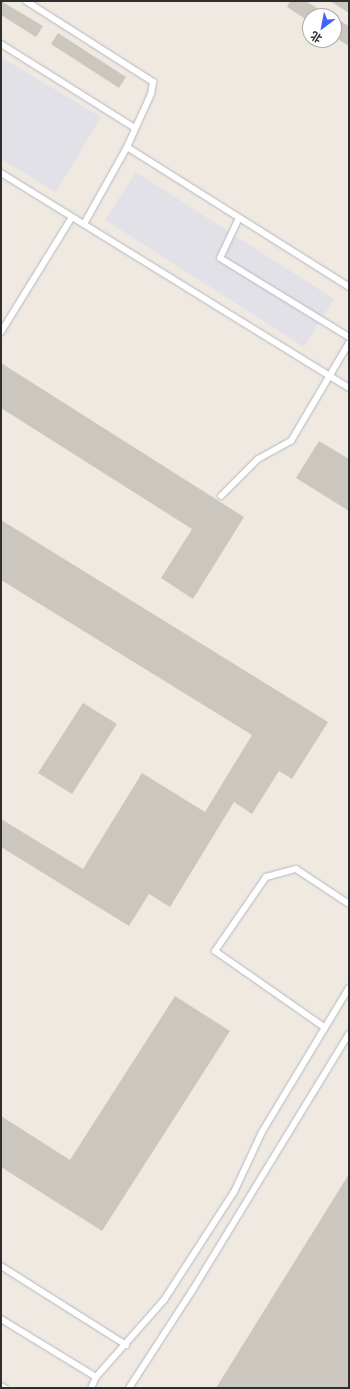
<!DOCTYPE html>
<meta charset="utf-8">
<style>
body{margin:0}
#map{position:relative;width:350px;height:1389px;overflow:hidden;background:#efe9e1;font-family:"DM Sans","Noto Sans SC",sans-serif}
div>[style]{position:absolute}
.industrial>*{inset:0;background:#e3e1e8}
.building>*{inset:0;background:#cbc7bf}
.roads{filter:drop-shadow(0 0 1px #b4b7c1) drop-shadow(0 0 1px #b4b7c1)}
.service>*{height:6px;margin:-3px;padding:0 3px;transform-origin:3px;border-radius:3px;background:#fff}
span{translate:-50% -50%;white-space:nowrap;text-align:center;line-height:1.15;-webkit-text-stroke:3px #fff;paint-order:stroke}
.frame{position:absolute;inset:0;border:2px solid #2e2e2e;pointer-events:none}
.north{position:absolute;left:302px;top:8px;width:40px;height:40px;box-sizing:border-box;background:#fff;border:1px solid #ababab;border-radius:50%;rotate:212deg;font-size:11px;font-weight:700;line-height:16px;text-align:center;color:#2e2e2e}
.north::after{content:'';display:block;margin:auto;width:14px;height:18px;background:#4264fb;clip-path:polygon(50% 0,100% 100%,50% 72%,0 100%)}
</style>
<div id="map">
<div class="industrial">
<i style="clip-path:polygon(1px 57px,101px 117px,56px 192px,1px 159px)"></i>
<i style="clip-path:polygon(136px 172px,334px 299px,304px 347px,105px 220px)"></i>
</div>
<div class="building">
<i style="clip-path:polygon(1px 1px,43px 26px,36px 37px,1px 15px)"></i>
<i style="clip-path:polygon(290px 1px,306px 1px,329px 16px,310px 16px,310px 22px,287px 7px)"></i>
<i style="clip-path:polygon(330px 1px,349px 1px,349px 13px)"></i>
<i style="clip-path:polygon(340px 21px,349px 26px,349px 46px,334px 37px,334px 32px)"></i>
<i style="clip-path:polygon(58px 33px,126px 77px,119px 88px,51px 44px)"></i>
<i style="clip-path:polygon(1px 363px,244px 517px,193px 599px,161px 578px,192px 529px,1px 408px)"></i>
<i style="clip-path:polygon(319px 441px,349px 459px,349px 511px,296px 478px)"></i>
<i style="clip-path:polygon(1px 520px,328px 722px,292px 779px,279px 771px,252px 814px,234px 802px,170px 907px,149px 894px,129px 926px,1px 847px,1px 819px,83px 869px,142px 773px,205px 812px,252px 735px,1px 580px)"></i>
<i style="clip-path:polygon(83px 703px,117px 724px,72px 794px,38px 773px)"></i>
<i style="clip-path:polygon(175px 996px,230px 1031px,102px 1231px,1px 1167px,1px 1116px,70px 1160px)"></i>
<i style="clip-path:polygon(349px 1174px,349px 1388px,216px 1388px)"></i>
</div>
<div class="roads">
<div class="service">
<i style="left:26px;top:1px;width:151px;rotate:32.5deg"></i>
<i style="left:153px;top:82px;width:12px;rotate:99deg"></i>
<i style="left:151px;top:94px;width:58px;rotate:114.4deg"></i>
<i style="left:127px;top:147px;width:88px;rotate:119.2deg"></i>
<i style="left:1px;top:44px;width:158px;rotate:32.1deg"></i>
<i style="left:127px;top:147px;width:262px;rotate:32.2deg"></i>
<i style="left:1px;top:173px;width:409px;rotate:31.7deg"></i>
<i style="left:239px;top:218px;width:44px;rotate:115.4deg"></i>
<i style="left:220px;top:258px;width:151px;rotate:31.5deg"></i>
<i style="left:1px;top:332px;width:135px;rotate:-58.3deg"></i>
<i style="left:221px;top:496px;width:52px;rotate:-45deg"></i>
<i style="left:258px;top:459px;width:38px;rotate:-29deg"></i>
<i style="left:291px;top:441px;width:114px;rotate:-59.4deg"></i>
<i style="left:324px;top:1027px;width:133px;rotate:-145.1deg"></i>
<i style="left:215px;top:951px;width:90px;rotate:-55.4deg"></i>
<i style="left:266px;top:877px;width:31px;rotate:-15deg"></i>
<i style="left:296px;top:869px;width:64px;rotate:33.4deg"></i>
<i style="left:1px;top:1266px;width:148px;rotate:32.3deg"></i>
<i style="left:1px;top:1319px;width:111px;rotate:31.4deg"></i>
<i style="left:96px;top:1377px;width:12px;rotate:114deg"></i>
<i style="left:96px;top:1377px;width:103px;rotate:-48.6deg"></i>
<i style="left:164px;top:1300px;width:129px;rotate:-57.1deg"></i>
<i style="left:234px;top:1192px;width:66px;rotate:-65deg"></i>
<i style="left:262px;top:1132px;width:168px;rotate:-58.9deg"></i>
<i style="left:1px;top:1386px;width:4px;rotate:27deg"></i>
<i style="left:129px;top:1388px;width:116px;rotate:-57deg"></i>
<i style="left:192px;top:1291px;width:301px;rotate:-58.6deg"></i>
</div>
</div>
<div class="frame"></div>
<div class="north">北</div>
</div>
